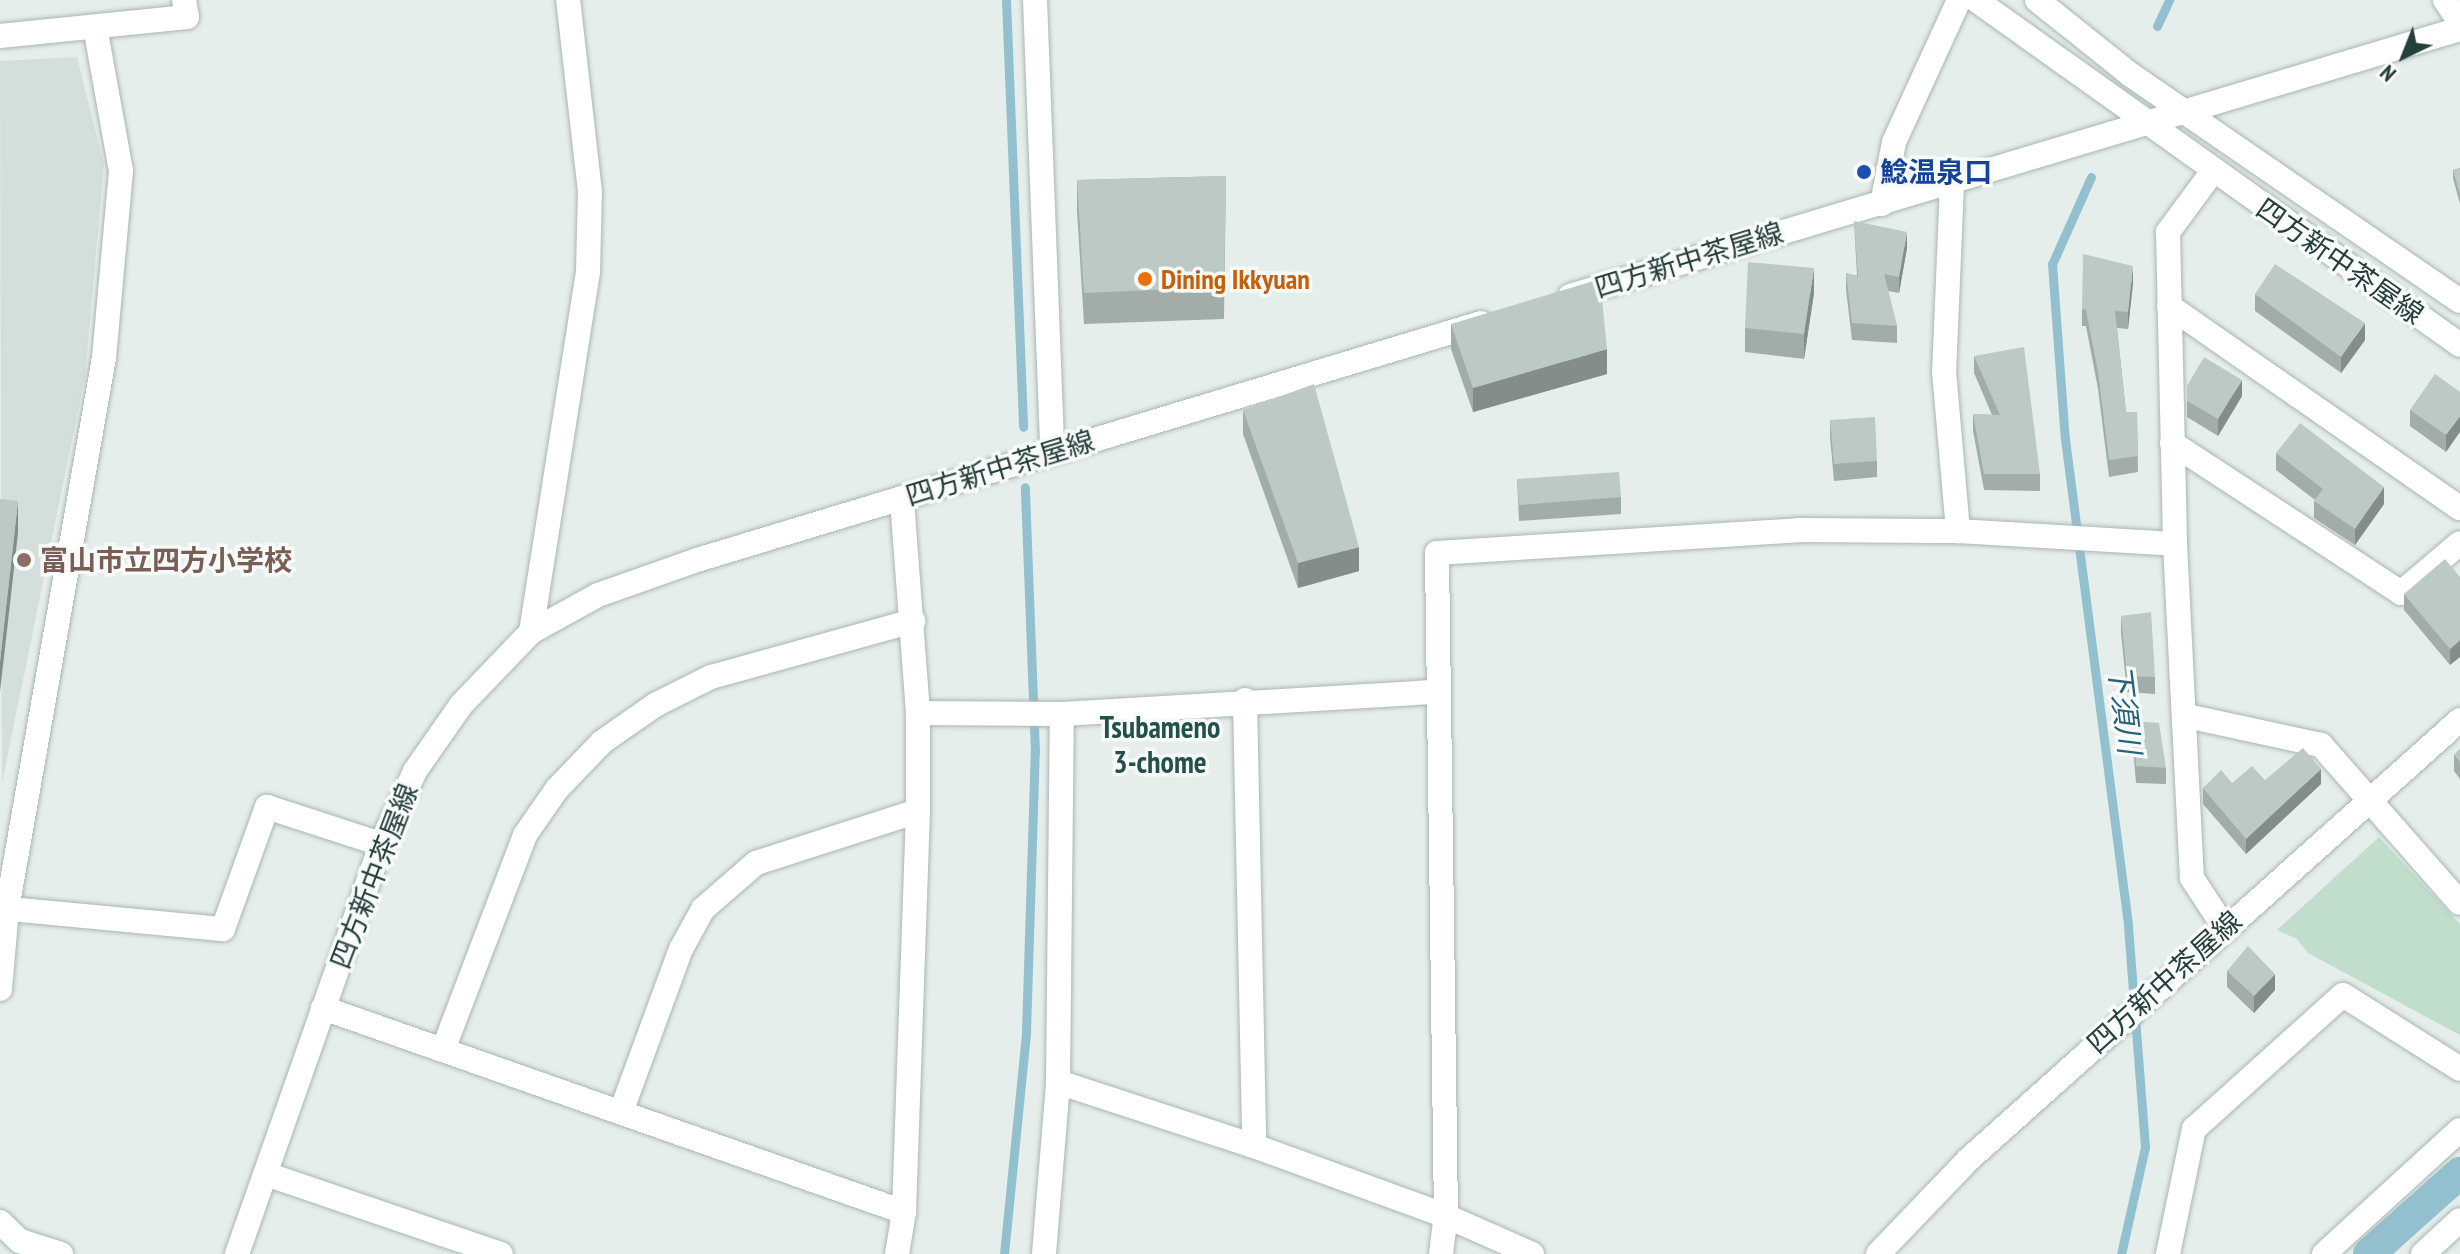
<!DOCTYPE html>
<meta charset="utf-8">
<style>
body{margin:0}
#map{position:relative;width:2460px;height:1254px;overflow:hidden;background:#e6eeeb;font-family:"PT Sans Narrow","Noto Sans JP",sans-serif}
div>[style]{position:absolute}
.built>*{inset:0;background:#d4deda}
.green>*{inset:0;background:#c1ddcb}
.stream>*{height:9px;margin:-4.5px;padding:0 4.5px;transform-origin:4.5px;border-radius:4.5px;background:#93c0cf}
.canal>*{height:32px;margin:-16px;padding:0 16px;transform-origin:16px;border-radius:16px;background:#93c0cf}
.roads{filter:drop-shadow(0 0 2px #a9b6b3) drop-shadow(0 0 2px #a9b6b3)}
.street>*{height:24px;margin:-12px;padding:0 12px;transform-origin:12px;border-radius:12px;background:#fff}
.secondary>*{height:24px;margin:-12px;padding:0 12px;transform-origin:12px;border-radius:12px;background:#fff}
.wall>*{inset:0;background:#a2ada9}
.shaded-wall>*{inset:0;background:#848d8a}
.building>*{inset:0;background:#bcc9c5}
.dots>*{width:22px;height:22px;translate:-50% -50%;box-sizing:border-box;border:4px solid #f7faf9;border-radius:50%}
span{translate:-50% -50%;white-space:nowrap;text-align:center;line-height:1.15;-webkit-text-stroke:7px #f7faf9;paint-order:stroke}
.transit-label{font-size:28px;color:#164399;font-weight:700}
.left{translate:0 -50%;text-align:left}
.street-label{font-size:28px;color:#263f3b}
.food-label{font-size:28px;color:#c56008;font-weight:700}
.education-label{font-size:28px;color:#785e54;font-weight:700}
.water-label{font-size:30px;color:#236278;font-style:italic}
.neighbourhood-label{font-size:30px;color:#23504a;font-weight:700}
.north{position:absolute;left:2364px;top:16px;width:80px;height:80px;-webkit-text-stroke:6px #f7faf9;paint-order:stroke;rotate:223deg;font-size:22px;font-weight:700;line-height:32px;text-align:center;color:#263f3b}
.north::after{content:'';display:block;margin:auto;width:28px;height:36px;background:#263f3b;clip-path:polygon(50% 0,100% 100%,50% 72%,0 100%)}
</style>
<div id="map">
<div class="built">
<i style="clip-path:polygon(77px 57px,104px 165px,85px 376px,2px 783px,0 61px)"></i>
</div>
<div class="green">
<i style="clip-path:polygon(2379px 837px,2460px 924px,2460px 1035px,2308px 953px,2297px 939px,2277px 930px)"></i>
</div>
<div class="stream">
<i style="left:1006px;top:0;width:427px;rotate:87.7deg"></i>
<i style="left:2157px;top:26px;width:29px;rotate:-65deg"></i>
<i style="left:2091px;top:177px;width:95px;rotate:114.1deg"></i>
<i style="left:2052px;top:264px;width:175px;rotate:85.8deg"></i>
<i style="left:2065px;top:439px;width:491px;rotate:82.6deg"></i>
<i style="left:2128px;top:926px;width:222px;rotate:85.6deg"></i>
<i style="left:2145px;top:1147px;width:110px;rotate:102.6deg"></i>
<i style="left:1004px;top:1254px;width:223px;rotate:-84.3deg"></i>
<i style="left:1026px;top:1032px;width:280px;rotate:-88.2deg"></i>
<i style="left:1035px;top:752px;width:265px;rotate:-92.2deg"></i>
</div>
<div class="canal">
<i style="left:2369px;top:1254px;width:122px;rotate:-41.7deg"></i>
</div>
<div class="roads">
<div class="street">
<i style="left:1035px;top:0;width:452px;rotate:87.8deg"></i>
<i style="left:2445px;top:0;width:27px;rotate:56deg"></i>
<i style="left:0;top:36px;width:188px;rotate:-5.8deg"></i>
<i style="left:187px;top:17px;width:17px;rotate:-100deg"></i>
<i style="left:2213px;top:171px;width:76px;rotate:126.4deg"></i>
<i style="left:2168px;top:232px;width:312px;rotate:88.7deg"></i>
<i style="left:2175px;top:544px;width:334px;rotate:87.1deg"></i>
<i style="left:2192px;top:878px;width:59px;rotate:56.9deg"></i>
<i style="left:1952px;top:184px;width:187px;rotate:92.4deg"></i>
<i style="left:1944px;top:371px;width:161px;rotate:85deg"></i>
<i style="left:1882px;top:204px;width:63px;rotate:-79deg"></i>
<i style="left:1894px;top:142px;width:156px;rotate:-65.4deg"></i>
<i style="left:2169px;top:306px;width:354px;rotate:34.8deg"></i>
<i style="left:2172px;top:443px;width:274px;rotate:33.2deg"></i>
<i style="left:2401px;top:593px;width:77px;rotate:-40.3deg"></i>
<i style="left:531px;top:632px;width:364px;rotate:-81deg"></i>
<i style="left:588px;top:272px;width:80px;rotate:-88.6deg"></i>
<i style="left:590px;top:192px;width:193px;rotate:-96.5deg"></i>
<i style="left:1245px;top:700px;width:446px;rotate:88.8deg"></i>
<i style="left:918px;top:713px;width:144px;rotate:0.4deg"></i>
<i style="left:1062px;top:714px;width:374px;rotate:-3.4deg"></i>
<i style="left:2187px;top:716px;width:137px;rotate:12.2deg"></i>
<i style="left:2321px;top:745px;width:210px;rotate:48.7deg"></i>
<i style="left:0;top:908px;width:224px;rotate:5.4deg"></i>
<i style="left:223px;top:929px;width:130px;rotate:-70.2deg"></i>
<i style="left:267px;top:807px;width:120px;rotate:18deg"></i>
<i style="left:0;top:989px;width:80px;rotate:-85deg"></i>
<i style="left:7px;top:909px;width:559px;rotate:-80.02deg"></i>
<i style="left:104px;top:358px;width:188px;rotate:-84.8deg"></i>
<i style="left:121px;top:171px;width:146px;rotate:-100.2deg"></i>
<i style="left:323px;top:1008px;width:616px;rotate:19.35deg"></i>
<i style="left:443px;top:1050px;width:230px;rotate:-69.1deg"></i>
<i style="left:525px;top:835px;width:56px;rotate:-55.2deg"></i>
<i style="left:557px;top:789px;width:65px;rotate:-46.2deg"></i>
<i style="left:602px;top:742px;width:65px;rotate:-34.9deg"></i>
<i style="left:655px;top:705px;width:63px;rotate:-26.6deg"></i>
<i style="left:711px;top:677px;width:210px;rotate:-15.5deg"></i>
<i style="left:1058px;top:1082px;width:206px;rotate:18.1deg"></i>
<i style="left:1254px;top:1146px;width:204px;rotate:20deg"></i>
<i style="left:1446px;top:1216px;width:94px;rotate:23.8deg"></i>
<i style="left:621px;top:1112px;width:174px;rotate:-69.8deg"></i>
<i style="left:681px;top:949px;width:46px;rotate:-61.2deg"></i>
<i style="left:703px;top:909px;width:70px;rotate:-41deg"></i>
<i style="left:756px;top:863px;width:170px;rotate:-17.8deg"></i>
<i style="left:266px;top:1174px;width:248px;rotate:18.8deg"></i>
<i style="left:0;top:1222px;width:28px;rotate:44deg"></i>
<i style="left:20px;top:1241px;width:43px;rotate:17.6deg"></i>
<i style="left:897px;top:1254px;width:43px;rotate:-80.5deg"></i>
<i style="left:904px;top:1212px;width:401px;rotate:-88deg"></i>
<i style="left:918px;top:811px;width:98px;rotate:-90deg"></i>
<i style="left:918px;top:713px;width:216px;rotate:-94.3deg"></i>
<i style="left:1044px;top:1254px;width:173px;rotate:-85.3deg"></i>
<i style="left:1058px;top:1082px;width:368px;rotate:-89.4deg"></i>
<i style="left:1441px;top:1254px;width:38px;rotate:-83deg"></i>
<i style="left:1446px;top:1216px;width:663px;rotate:-90.78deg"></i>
<i style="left:1437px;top:553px;width:362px;rotate:-3.6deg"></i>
<i style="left:1798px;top:530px;width:160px;rotate:0.4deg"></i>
<i style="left:1958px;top:531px;width:217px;rotate:3.4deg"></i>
<i style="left:2168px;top:1254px;width:128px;rotate:-78.3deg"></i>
<i style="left:2194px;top:1129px;width:200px;rotate:-42deg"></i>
<i style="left:2343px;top:995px;width:138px;rotate:32.3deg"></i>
<i style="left:2324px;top:1254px;width:184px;rotate:-42.4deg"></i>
<i style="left:2423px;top:1254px;width:50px;rotate:-42.6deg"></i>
</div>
<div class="secondary">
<i style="left:1976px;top:0;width:594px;rotate:35.48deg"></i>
<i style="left:2037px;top:0;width:120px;rotate:38.6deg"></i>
<i style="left:2131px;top:75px;width:399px;rotate:34.5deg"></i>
<i style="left:1570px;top:296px;width:929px;rotate:-16.7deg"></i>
<i style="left:237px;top:1254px;width:435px;rotate:-70.6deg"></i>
<i style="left:381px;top:844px;width:81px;rotate:-65deg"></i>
<i style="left:415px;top:771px;width:80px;rotate:-55.1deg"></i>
<i style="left:461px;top:705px;width:101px;rotate:-46.2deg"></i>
<i style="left:531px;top:632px;width:77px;rotate:-28.9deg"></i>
<i style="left:598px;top:595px;width:105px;rotate:-19.5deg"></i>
<i style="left:697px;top:560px;width:819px;rotate:-16.82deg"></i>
<i style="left:1878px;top:1254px;width:130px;rotate:-46.2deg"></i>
<i style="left:1968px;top:1160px;width:660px;rotate:-41.81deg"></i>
</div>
</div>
<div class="wall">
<i style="clip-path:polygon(2460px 168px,2460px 204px,2453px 178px,2453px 170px)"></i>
<i style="clip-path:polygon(1226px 176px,1224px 319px,1084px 324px,1077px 211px,1077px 180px)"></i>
<i style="clip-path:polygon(1854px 221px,1907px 248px,1899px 293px,1888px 291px,1897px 326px,1897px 343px,1852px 340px,1846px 290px,1846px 273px,1857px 276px)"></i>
<i style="clip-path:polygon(2133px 283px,2128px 329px,2117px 328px,2126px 412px,2137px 412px,2138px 472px,2109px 477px,2098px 389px,2086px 326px,2082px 326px,2082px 309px)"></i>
<i style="clip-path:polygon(1814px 293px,1804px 359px,1745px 352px,1745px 328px)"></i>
<i style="clip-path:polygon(2255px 294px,2365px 340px,2341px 373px,2255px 311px)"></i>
<i style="clip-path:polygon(1451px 324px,1607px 374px,1473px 412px,1451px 349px)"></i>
<i style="clip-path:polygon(1974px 356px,2040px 474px,2040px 491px,1984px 490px,1973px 431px,1973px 414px,1992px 415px,1974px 373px)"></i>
<i style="clip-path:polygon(2187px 386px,2242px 396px,2218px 436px,2187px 417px)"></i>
<i style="clip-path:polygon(2460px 392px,2446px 452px,2410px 426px,2410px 410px)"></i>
<i style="clip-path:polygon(1243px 410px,1359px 571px,1298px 588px,1243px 434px)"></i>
<i style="clip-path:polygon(1830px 420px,1877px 461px,1877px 477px,1834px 481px,1830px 437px)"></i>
<i style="clip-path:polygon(2276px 453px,2384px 504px,2355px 545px,2314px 518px,2314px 501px,2315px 500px,2276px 470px)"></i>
<i style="clip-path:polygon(1517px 479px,1621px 497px,1621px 514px,1519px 521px)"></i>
<i style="clip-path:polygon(2460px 577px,2450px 665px,2404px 610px,2404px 594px)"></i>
<i style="clip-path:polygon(2121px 616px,2155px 677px,2155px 694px,2127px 692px,2121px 633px)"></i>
<i style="clip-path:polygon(2132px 721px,2166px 768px,2166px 784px,2136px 783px,2132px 737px)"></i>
<i style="clip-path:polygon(2460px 749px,2460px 779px,2454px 771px,2454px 755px)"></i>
<i style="clip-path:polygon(2265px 780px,2321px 784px,2246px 854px,2203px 804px,2203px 788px,2232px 783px)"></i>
<i style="clip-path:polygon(2227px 971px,2275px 990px,2254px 1013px,2227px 987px)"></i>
</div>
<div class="shaded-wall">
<i style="clip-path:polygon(1907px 232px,1907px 248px,1899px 293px,1899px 277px)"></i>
<i style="clip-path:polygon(2133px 266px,2133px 283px,2128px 329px,2128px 312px)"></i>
<i style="clip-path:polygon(1814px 268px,1814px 293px,1804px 359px,1804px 334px)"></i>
<i style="clip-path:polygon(2365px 323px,2365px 340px,2341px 373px,2341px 357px)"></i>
<i style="clip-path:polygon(1607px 349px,1607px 374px,1473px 412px,1473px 388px)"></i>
<i style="clip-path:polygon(2242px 380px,2242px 396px,2218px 436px,2218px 419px)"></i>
<i style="clip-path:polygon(2460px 416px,2460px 432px,2446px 452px,2446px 435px)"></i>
<i style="clip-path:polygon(2384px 487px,2384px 504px,2355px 545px,2355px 529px)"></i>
<i style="clip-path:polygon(18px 501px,18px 533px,0 692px,0 661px)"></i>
<i style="clip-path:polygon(1359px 547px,1359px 571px,1298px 588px,1298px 563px)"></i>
<i style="clip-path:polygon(2460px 640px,2460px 657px,2450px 665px,2450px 649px)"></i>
<i style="clip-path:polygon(2321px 769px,2321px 784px,2246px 854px,2246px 839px)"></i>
<i style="clip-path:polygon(2275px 974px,2275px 990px,2254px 1013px,2254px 996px)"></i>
</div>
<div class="building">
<i style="clip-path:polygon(2460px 168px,2460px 195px,2453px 170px)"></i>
<i style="clip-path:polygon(1226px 176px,1224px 287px,1084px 293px,1077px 180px)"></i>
<i style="clip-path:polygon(1854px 221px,1907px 232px,1899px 277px,1884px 274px,1897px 326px,1852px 323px,1846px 273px,1858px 277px)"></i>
<i style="clip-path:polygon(2083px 254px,2133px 266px,2128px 312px,2115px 311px,2126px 412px,2137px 412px,2138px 456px,2109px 460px,2098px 372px,2086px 310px,2082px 309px)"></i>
<i style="clip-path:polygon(1748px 262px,1814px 268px,1804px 334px,1745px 328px)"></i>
<i style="clip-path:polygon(2275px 264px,2365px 323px,2341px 357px,2255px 294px)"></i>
<i style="clip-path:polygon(1600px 279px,1607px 349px,1473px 388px,1451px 324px)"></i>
<i style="clip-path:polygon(2024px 347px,2040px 474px,1984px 474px,1973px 414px,2000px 415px,1974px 356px)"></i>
<i style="clip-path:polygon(2204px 357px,2242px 380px,2218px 419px,2187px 401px,2187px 386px)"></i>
<i style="clip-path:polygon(2435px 374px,2460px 392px,2460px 416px,2446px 435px,2410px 410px)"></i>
<i style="clip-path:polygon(1314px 384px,1359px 547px,1298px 563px,1243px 410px)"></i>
<i style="clip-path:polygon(1875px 417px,1877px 461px,1834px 464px,1830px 420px)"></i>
<i style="clip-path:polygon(2300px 423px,2384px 487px,2355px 529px,2314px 501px,2323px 489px,2276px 453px)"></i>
<i style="clip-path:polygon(1619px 472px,1621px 497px,1519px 505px,1517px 479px)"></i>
<i style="clip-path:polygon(0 499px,18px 501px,0 661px)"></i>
<i style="clip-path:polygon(2445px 559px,2460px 577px,2460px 640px,2450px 649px,2404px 594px)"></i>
<i style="clip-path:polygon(2151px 612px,2155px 677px,2127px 676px,2121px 616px)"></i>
<i style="clip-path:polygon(2132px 721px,2159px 723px,2166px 768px,2136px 766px)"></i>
<i style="clip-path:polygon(2303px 748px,2321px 769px,2246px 839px,2203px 788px,2221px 770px,2232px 783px,2252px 766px,2265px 780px)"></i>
<i style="clip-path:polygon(2460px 749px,2460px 762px,2454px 755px)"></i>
<i style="clip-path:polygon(2248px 946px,2275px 974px,2254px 996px,2227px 971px)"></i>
</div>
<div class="dots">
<i style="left:1864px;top:172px;background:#1a4fb4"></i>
<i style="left:1145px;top:279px;background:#e8710a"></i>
<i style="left:24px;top:560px;background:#8d6e63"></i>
</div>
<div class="transit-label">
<span class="left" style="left:1880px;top:172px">鯰温泉口</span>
</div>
<div class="street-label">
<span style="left:1689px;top:260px;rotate:-17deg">四方新中茶屋線</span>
<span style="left:2340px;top:261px;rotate:35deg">四方新中茶屋線</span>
<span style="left:1000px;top:468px;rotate:-17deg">四方新中茶屋線</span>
<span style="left:374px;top:876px;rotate:-69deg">四方新中茶屋線</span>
<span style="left:2164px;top:982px;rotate:-42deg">四方新中茶屋線</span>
</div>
<div class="food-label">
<span class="left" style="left:1161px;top:279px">Dining Ikkyuan</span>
</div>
<div class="education-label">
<span class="left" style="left:40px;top:560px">富山市立四方小学校</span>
</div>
<div class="water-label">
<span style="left:2125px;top:709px;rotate:83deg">下須川</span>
</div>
<div class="neighbourhood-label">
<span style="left:1160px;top:744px">Tsubameno<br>3-chome</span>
</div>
<div class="north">N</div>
</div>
